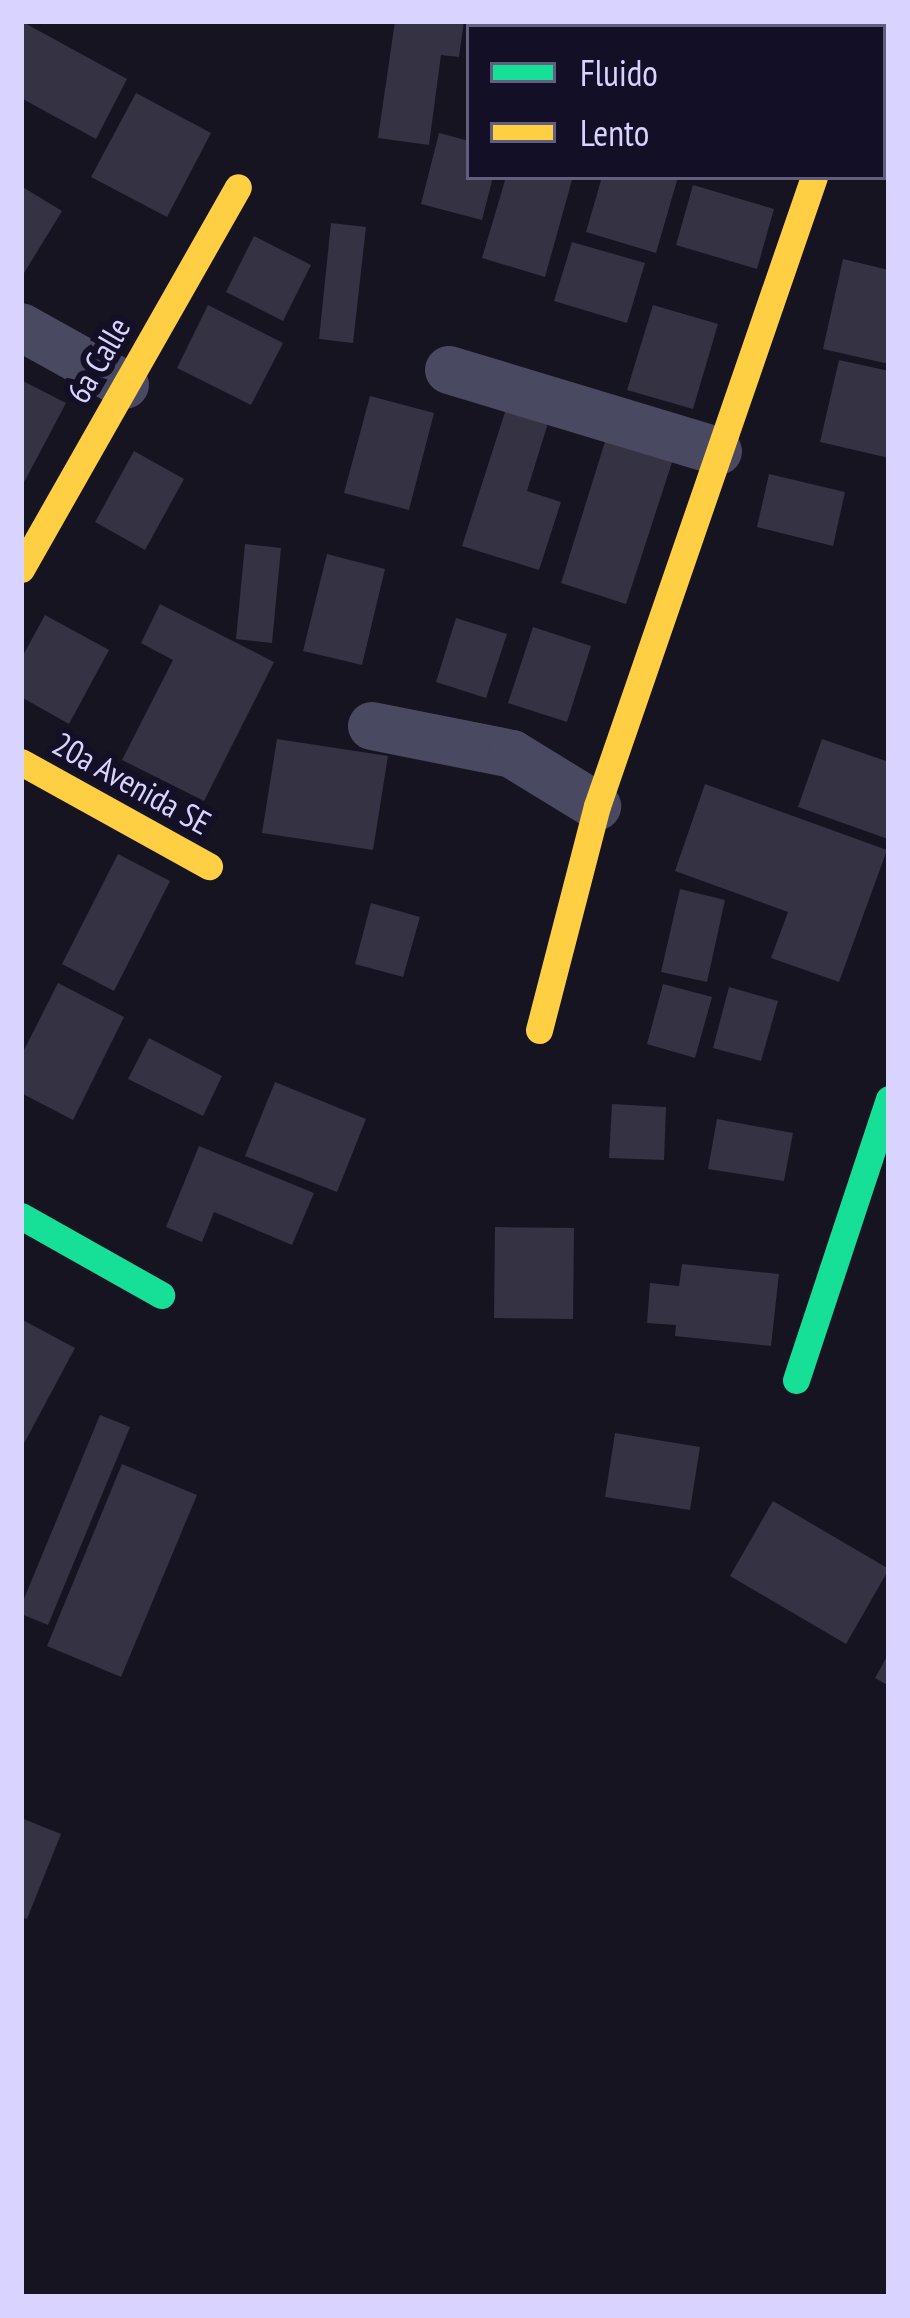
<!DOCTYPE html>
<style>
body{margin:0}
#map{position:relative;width:910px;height:2318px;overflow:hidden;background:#161421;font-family:"PT Sans Narrow",sans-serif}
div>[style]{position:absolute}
.building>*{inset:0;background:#343243}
.street>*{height:48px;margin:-24px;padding:0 24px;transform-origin:24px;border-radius:24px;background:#4a4962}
.fast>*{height:27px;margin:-13.5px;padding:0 13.5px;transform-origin:13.5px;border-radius:13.5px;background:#16e098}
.slow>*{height:27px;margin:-13.5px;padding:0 13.5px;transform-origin:13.5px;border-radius:13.5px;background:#ffcf43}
span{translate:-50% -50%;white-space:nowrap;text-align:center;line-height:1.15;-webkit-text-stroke:12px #130f26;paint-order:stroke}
.street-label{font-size:33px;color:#d9d4ff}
.frame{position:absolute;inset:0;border:24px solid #d9d4ff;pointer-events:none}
.legend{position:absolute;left:466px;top:24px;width:420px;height:156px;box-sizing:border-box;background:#130f26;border:3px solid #625e7d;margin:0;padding:15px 21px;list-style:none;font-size:36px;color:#d9d4ff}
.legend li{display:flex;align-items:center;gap:24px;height:60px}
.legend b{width:60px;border:3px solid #625e7d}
</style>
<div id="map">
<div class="building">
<i style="clip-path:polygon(21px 21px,127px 79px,96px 139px,21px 98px)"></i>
<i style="clip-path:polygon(395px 21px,464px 21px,459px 57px,441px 55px,429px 145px,378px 138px)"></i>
<i style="clip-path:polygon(640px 21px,700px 21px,699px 27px,657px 27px)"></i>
<i style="clip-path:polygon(712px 21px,783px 21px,782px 27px,710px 27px)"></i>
<i style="clip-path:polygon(793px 21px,846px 21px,844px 27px,792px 27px)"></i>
<i style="clip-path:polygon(136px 93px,211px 133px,167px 217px,91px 177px)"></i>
<i style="clip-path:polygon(439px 133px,469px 141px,469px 177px,493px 177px,482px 220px,421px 204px)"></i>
<i style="clip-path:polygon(506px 177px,572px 180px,545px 277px,482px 258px)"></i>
<i style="clip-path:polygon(602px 177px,678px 177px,656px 253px,586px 232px)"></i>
<i style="clip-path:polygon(693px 185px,774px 209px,757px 269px,676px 245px)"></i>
<i style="clip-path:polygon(21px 186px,62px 211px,21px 278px)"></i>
<i style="clip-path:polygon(331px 223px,366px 227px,353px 343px,319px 339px)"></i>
<i style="clip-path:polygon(254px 236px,311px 265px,283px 321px,226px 292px)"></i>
<i style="clip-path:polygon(572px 242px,645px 263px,627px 323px,554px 301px)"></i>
<i style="clip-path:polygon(843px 259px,889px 270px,889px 364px,823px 349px)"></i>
<i style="clip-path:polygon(208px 305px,283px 343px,251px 405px,177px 368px)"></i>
<i style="clip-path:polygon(653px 305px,718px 324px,693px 409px,627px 390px)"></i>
<i style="clip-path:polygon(839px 360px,889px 371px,889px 458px,820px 442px)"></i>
<i style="clip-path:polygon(21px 380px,66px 403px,21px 488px)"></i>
<i style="clip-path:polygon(370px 396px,434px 413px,409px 510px,344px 493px)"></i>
<i style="clip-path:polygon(506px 409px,548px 423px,527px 491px,561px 502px,539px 570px,462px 546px)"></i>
<i style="clip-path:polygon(608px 432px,675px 453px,626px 604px,561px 583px)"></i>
<i style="clip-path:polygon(134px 451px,184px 479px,145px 550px,95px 522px)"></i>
<i style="clip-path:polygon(769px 474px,845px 492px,833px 546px,757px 527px)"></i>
<i style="clip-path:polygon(245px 544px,281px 548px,272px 643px,236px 639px)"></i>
<i style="clip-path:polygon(327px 554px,385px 569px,362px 665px,303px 651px)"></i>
<i style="clip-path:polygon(160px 604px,274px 662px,204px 801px,122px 760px,173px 660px,141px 643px)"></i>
<i style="clip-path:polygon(45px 615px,109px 650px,69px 724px,21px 697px,21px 659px)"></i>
<i style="clip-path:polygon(456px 618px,507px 634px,486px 698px,436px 682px)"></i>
<i style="clip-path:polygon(533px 627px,591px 646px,567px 722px,508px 703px)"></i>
<i style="clip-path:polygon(277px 739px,388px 756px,373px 850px,262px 833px)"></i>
<i style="clip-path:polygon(822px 739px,889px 762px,888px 839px,798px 807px)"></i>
<i style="clip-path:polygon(705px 784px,887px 850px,839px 982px,771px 958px,788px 912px,675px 871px)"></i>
<i style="clip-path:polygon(118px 854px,170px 881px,114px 991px,62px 964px)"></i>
<i style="clip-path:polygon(680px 889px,725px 900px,707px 982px,661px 972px)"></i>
<i style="clip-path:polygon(371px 903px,420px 917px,403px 977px,355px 964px)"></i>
<i style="clip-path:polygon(58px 983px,124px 1017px,73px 1120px,21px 1093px,21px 1056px)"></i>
<i style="clip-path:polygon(663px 984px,712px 997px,695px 1058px,647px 1044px)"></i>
<i style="clip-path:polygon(729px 987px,778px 1001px,761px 1061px,713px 1048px)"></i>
<i style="clip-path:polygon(149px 1038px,222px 1076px,203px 1116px,128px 1079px)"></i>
<i style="clip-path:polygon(275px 1082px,366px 1119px,337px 1192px,245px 1156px)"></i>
<i style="clip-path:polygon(612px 1104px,666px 1107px,664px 1160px,609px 1158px)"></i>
<i style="clip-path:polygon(717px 1119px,793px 1133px,784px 1181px,708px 1169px)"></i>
<i style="clip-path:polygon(199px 1146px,314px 1193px,292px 1245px,214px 1212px,202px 1242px,166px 1227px)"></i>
<i style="clip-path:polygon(495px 1227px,574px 1228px,573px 1319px,494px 1318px)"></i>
<i style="clip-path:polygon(682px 1264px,779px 1274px,771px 1346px,675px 1336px,676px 1325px,647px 1323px,650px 1283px,679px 1286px)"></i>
<i style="clip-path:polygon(21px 1319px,75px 1348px,21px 1449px)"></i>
<i style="clip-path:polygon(100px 1415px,130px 1427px,48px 1625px,21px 1614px,21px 1606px)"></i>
<i style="clip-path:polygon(615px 1433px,700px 1447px,690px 1510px,605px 1497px)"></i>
<i style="clip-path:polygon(122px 1464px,197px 1495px,121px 1677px,47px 1646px)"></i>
<i style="clip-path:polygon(773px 1501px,889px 1569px,846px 1644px,730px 1576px)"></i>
<i style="clip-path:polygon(889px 1653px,889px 1686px,875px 1678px)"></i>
<i style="clip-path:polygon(21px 1818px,61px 1834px,27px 1919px,21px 1917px)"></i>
</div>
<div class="street">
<i style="left:574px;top:27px;width:6px;rotate:-81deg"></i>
<i style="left:871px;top:27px;width:6px;rotate:-72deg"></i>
<i style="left:883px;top:132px;width:6px;rotate:9deg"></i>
<i style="left:21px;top:327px;width:119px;rotate:29.1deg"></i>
<i style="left:449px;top:370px;width:281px;rotate:16.8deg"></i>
<i style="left:372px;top:726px;width:143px;rotate:11.3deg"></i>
<i style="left:512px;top:754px;width:100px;rotate:31.5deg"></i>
</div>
<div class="fast">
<i style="left:21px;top:1216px;width:161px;rotate:29.4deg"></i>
<i style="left:796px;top:1380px;width:296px;rotate:-71.7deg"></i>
</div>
<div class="slow">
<i style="left:21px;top:569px;width:439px;rotate:-60.4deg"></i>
<i style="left:21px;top:762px;width:215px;rotate:29deg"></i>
<i style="left:539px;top:1030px;width:231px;rotate:-75.5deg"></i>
<i style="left:597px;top:806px;width:665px;rotate:-70.97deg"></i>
</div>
<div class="street-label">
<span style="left:98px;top:360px;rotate:-60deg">6a Calle</span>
<span style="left:132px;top:783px;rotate:29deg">20a Avenida SE</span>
</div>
<div class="frame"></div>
<ul class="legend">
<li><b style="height:15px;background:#16e098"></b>Fluido</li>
<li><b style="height:15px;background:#ffcf43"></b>Lento</li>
</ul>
</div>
